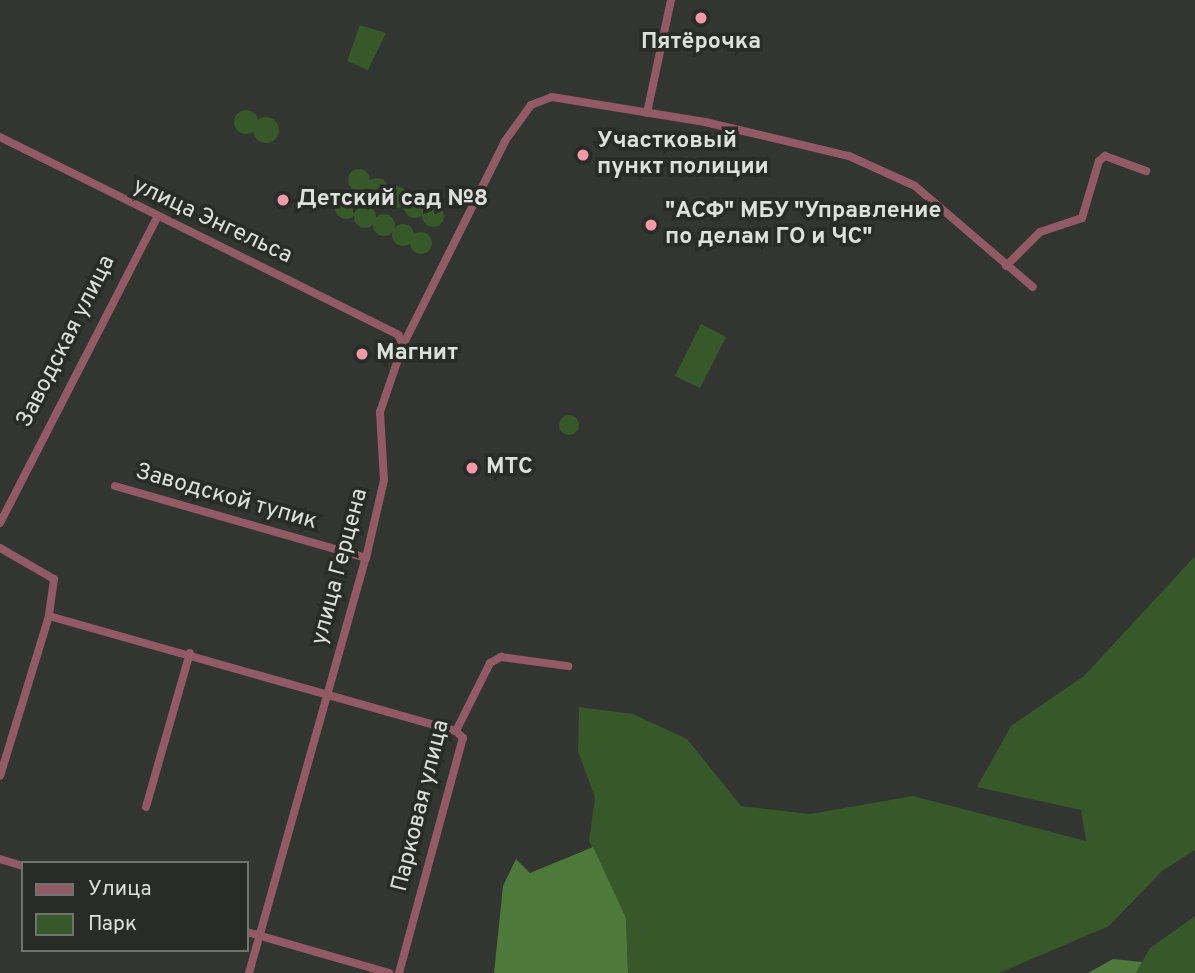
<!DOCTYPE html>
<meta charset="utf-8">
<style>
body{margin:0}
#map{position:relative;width:1195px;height:973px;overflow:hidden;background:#323531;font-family:Overpass,sans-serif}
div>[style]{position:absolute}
.green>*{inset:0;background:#375828}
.round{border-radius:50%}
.forest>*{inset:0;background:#4d793a}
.minor>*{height:8px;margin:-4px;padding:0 4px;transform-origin:4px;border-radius:4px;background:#925a64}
.dots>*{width:19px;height:19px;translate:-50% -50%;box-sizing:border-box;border:4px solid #282b27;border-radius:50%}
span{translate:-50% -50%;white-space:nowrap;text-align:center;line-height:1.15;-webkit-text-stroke:7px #282b27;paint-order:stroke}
.poi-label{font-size:23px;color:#dee0dd;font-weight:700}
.left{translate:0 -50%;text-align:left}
.street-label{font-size:23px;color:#dee0dd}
.legend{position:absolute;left:21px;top:861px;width:228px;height:91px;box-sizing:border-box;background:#282b27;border:2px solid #717370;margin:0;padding:9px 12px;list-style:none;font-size:21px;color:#dee0dd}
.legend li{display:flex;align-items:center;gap:14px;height:35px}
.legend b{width:35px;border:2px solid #717370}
</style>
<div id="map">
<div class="green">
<i style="clip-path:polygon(360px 25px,386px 33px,368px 70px,347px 61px)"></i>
<i class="round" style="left:234px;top:110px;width:24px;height:24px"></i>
<i class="round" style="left:253px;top:117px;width:26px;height:26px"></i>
<i class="round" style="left:348px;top:169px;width:22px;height:22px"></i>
<i class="round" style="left:366px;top:178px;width:22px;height:22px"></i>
<i class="round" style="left:385px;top:186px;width:22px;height:22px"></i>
<i class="round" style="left:404px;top:196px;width:22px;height:22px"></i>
<i class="round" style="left:335px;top:197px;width:22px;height:22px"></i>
<i class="round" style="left:422px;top:205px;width:22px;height:22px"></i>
<i class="round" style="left:354px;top:206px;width:22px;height:22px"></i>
<i class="round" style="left:373px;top:214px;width:22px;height:22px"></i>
<i class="round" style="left:392px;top:224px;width:22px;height:22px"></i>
<i class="round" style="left:410px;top:232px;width:22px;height:22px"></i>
<i style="clip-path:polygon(701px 324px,726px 337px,700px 388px,675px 376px)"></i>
<i class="round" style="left:559px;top:415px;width:20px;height:20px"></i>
<i style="clip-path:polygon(1195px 556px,1195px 850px,1162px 871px,1109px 926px,999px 973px,628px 973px,626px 918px,589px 841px,595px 798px,578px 751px,579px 707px,633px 714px,687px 739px,741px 806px,810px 814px,913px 796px,1086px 841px,1081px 810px,977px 787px,1011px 726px,1084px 676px)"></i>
<i style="clip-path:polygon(1195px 916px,1195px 973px,1136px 973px,1150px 948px)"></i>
</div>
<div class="forest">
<i style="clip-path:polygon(593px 847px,626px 918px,628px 973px,494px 973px,503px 886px,516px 859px,530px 873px)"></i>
<i style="clip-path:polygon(1113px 959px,1142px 962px,1136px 973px,1088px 973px)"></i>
</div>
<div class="minor">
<i style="left:647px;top:113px;width:116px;rotate:-78deg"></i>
<i style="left:0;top:137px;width:445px;rotate:26.4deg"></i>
<i style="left:398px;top:335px;width:11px;rotate:63deg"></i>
<i style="left:1006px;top:266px;width:48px;rotate:-45deg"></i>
<i style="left:1040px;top:232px;width:44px;rotate:-18.4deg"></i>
<i style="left:1082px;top:218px;width:59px;rotate:-73.4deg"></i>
<i style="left:1099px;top:161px;width:8px;rotate:-40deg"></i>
<i style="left:1105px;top:156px;width:44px;rotate:20.1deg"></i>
<i style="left:115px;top:486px;width:261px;rotate:16deg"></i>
<i style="left:0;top:523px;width:342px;rotate:-62.8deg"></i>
<i style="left:0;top:548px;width:62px;rotate:29.9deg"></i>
<i style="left:54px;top:579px;width:37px;rotate:98deg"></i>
<i style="left:49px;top:616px;width:167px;rotate:107deg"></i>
<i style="left:49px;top:616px;width:423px;rotate:15.8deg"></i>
<i style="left:146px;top:807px;width:160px;rotate:-74.1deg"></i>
<i style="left:0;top:859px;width:24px;rotate:17deg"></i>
<i style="left:247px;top:932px;width:148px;rotate:16.1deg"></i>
<i style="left:249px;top:973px;width:431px;rotate:-74.3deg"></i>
<i style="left:366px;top:558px;width:80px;rotate:-77deg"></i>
<i style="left:384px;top:480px;width:68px;rotate:-93.4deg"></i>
<i style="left:380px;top:412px;width:71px;rotate:-71.1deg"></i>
<i style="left:403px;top:345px;width:228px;rotate:-63.4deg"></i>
<i style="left:505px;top:141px;width:44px;rotate:-54.2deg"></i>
<i style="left:531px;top:105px;width:22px;rotate:-21deg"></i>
<i style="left:552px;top:97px;width:155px;rotate:9.3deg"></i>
<i style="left:705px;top:122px;width:148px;rotate:13.3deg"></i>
<i style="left:849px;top:156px;width:72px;rotate:24.4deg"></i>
<i style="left:915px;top:186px;width:155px;rotate:40.6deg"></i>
<i style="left:399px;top:973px;width:244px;rotate:-74.8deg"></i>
<i style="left:463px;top:738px;width:10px;rotate:-135deg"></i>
<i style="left:456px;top:731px;width:76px;rotate:-63.4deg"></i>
<i style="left:490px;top:663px;width:13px;rotate:-29deg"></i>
<i style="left:501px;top:657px;width:68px;rotate:7.7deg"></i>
</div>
<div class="dots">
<i style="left:701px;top:18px;background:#f39aa9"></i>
<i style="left:583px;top:155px;background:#f39aa9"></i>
<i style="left:283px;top:200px;background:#f39aa9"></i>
<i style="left:651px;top:225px;background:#f39aa9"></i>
<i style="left:362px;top:354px;background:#f39aa9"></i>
<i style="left:472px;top:468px;background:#f39aa9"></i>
</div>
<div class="poi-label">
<span style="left:701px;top:43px">Пятёрочка</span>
<span class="left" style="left:597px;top:155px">Участковый<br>пункт полиции</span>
<span class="left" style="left:297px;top:200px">Детский сад №8</span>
<span class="left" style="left:665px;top:225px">"АСФ" МБУ "Управление<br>по делам ГО и ЧС"</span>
<span class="left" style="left:376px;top:354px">Магнит</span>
<span class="left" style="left:486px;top:468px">МТС</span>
</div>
<div class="street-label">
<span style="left:212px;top:222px;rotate:25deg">улица Энгельса</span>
<span style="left:67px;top:342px;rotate:-63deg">Заводская улица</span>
<span style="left:226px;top:498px;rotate:16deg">Заводской тупик</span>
<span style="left:341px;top:567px;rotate:-75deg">улица Герцена</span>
<span style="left:422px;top:806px;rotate:-76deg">Парковая улица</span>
</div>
<ul class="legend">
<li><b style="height:9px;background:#925a64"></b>Улица</li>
<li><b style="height:19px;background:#375828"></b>Парк</li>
</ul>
</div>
